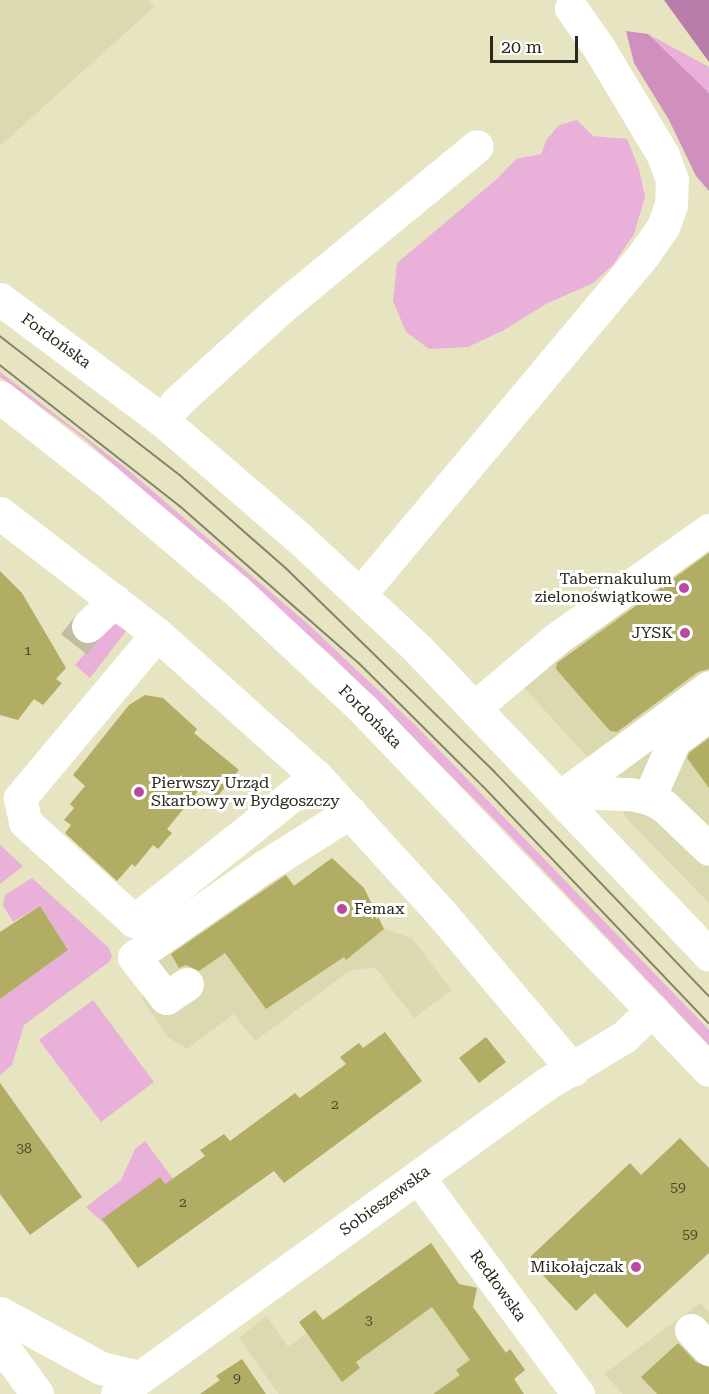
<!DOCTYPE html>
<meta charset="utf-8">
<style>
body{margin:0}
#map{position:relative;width:709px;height:1394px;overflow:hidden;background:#e6e4c1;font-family:"Roboto Serif",serif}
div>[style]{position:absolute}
.built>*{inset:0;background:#dbd9af}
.green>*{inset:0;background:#e9b1d9}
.forest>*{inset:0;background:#cf90bd}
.water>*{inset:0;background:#b97da9}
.building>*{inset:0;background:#b2ad64}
.minor-tunnel>*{height:33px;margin-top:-16.5px;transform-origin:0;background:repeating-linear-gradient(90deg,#c0bea0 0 33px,transparent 0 49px)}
.minor>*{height:33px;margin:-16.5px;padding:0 16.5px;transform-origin:16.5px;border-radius:16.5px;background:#fff}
.major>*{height:33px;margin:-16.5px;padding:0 16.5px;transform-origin:16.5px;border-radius:16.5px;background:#fff}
.tram>*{height:1.5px;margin:-0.75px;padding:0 0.75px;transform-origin:0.75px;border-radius:0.75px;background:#84826b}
.dots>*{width:16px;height:16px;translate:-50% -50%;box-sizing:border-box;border:3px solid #fff;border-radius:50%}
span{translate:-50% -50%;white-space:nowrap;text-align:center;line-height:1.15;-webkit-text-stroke:6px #fff;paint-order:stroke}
.number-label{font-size:14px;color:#4b492d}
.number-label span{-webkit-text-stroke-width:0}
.street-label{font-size:16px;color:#29281b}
.poi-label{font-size:16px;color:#29281b}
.right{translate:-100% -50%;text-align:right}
.left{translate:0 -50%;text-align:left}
.scale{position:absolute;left:490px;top:36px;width:88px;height:27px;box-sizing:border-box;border:3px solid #29281b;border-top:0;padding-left:8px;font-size:18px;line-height:21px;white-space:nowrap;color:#29281b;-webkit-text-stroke:4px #fff;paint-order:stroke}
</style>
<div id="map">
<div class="built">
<i style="clip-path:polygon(0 0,148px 0,154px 7px,0 146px)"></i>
<i style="clip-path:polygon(709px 518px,709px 903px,626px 818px,605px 776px,506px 668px)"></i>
<i style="clip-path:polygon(332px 858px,364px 888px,384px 929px,412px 938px,451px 990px,414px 1018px,375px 967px,349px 971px,255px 1041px,234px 1014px,187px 1049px,168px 1037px,141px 998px,161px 983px,149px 966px,278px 865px,294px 885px)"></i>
<i style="clip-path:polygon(431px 1243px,459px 1284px,477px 1287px,473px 1307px,505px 1352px,510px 1349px,525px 1370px,514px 1379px,524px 1394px,279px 1394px,239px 1338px,266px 1316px,288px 1347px)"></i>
<i style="clip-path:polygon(700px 1303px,709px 1312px,709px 1394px,623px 1394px,604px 1374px)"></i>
</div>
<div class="green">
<i style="clip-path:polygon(648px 34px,709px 67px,709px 93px,703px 88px)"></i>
<i style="clip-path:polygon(577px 120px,593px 136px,627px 139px,639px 169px,645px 197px,634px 234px,613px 265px,593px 283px,546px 304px,504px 330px,468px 347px,429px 349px,406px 332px,393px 301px,397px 263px,497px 179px,516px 159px,541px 154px,547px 139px,559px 125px)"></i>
<i style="clip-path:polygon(0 372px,128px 470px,310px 626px,416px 726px,709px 1030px,709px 1045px,501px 826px,334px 658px,82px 437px,0 377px)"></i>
<i style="clip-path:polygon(111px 622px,127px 630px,90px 678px,75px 665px)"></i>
<i style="clip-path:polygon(0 845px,23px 866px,0 884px)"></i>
<i style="clip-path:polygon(32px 878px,109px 948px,112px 956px,109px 962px,24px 1025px,12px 1065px,0 1075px,0 999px,68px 950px,40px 906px,13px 922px,3px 905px,5px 895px)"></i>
<i style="clip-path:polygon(93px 1000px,154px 1082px,101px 1122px,39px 1040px)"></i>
<i style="clip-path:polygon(145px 1141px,173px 1179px,108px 1227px,86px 1207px,121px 1180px,135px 1149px)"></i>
</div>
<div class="forest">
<i style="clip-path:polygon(626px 31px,648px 34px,709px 93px,709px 191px,696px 176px,669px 120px,634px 63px)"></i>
</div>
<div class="water">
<i style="clip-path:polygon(664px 0,709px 0,709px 62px)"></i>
</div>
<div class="building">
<i style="clip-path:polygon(709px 553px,709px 669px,698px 672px,617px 732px,610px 731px,556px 669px,557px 663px)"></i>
<i style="clip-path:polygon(0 571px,22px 593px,66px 668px,56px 679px,62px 683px,43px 705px,34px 699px,18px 720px,0 715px)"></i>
<i style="clip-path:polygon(145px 695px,163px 698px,197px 729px,194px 733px,239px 770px,217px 797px,203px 785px,167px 829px,172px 833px,158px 849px,153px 845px,135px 867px,132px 864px,117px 881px,65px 833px,71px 825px,64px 820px,74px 808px,70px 804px,85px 786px,73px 775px,129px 705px)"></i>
<i style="clip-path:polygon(709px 738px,709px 788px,687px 758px,689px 753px)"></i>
<i style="clip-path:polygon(332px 858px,364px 888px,384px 929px,346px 960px,344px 957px,266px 1009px,225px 953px,199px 971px,186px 965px,179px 968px,171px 954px,286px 875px,294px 886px)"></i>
<i style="clip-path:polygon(40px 906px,68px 950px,0 999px,0 932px)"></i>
<i style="clip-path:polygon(385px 1032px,422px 1081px,284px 1183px,274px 1171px,138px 1268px,102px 1219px,160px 1177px,165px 1184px,205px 1156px,200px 1150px,224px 1134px,230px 1141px,295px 1093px,300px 1098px,346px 1064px,340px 1057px,359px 1043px,363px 1048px)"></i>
<i style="clip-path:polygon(486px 1037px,506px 1062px,479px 1083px,459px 1058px)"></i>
<i style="clip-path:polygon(0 1083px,82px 1197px,30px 1235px,0 1194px)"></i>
<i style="clip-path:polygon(680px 1138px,709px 1168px,709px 1253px,627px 1328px,595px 1293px,576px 1311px,528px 1259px,630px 1163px,641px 1175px)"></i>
<i style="clip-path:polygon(431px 1243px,459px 1284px,477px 1288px,473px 1307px,506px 1353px,510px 1349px,525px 1370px,514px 1379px,524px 1394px,433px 1394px,460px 1375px,456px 1370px,470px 1360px,432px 1307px,356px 1362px,360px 1368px,342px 1382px,299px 1322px,315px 1310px,323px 1320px)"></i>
<i style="clip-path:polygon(678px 1343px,696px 1362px,709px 1367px,709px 1394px,657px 1394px,641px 1377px)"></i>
<i style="clip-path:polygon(242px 1359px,266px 1394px,200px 1394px,220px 1380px,216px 1376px)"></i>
</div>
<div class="minor-tunnel">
<i style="left:74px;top:644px;width:23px;rotate:-52deg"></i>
</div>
<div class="minor">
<i style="left:162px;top:420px;width:23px;rotate:-50deg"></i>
<i style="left:177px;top:402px;width:143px;rotate:-42.2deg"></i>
<i style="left:283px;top:306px;width:251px;rotate:-39.5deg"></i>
<i style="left:0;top:513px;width:198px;rotate:37.6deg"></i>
<i style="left:157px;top:634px;width:213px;rotate:41.8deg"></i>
<i style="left:316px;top:776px;width:185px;rotate:47.6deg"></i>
<i style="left:441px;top:913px;width:205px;rotate:49.9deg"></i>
<i style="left:360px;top:594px;width:443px;rotate:-50.1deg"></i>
<i style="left:644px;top:254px;width:33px;rotate:-55deg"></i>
<i style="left:663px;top:227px;width:23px;rotate:-70deg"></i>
<i style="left:671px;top:205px;width:25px;rotate:-88deg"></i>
<i style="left:672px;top:180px;width:27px;rotate:-110deg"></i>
<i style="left:663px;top:155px;width:125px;rotate:-120.9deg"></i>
<i style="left:599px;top:48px;width:49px;rotate:-125deg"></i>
<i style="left:88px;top:626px;width:37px;rotate:-44deg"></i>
<i style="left:157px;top:634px;width:214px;rotate:129.9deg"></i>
<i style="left:20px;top:798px;width:25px;rotate:78deg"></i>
<i style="left:25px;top:822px;width:147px;rotate:42.2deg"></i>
<i style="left:134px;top:921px;width:233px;rotate:-38.5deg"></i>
<i style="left:474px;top:708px;width:107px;rotate:-40.1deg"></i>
<i style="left:556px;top:639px;width:188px;rotate:-35.5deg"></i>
<i style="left:560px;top:797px;width:185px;rotate:-36.4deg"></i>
<i style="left:560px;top:797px;width:37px;rotate:-6deg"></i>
<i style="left:597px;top:793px;width:34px;rotate:2deg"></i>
<i style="left:631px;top:794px;width:18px;rotate:13deg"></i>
<i style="left:649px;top:798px;width:17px;rotate:28deg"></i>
<i style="left:664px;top:806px;width:62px;rotate:43.7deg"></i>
<i style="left:649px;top:798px;width:62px;rotate:-66.3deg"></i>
<i style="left:674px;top:741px;width:43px;rotate:-37.4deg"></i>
<i style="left:187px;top:984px;width:25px;rotate:146deg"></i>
<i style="left:166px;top:998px;width:52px;rotate:-128deg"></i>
<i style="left:134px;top:957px;width:160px;rotate:-34.8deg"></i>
<i style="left:265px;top:866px;width:101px;rotate:-32.4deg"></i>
<i style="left:418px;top:1177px;width:270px;rotate:53.6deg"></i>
<i style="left:0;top:1313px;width:115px;rotate:28.6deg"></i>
<i style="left:101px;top:1368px;width:39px;rotate:13deg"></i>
<i style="left:691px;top:1330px;width:26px;rotate:47deg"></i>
<i style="left:0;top:1343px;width:63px;rotate:54deg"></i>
<i style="left:117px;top:1394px;width:529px;rotate:-35.85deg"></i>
<i style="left:546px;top:1084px;width:91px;rotate:-31.1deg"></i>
<i style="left:624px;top:1037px;width:39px;rotate:-44deg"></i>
</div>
<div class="major">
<i style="left:0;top:299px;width:202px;rotate:36.8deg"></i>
<i style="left:162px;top:420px;width:178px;rotate:40.7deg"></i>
<i style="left:297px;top:536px;width:166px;rotate:43deg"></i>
<i style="left:418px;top:649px;width:422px;rotate:46.4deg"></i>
<i style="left:0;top:397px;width:135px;rotate:38.1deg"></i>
<i style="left:106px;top:480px;width:172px;rotate:40.3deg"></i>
<i style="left:237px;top:591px;width:173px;rotate:43.1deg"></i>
<i style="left:363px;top:709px;width:500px;rotate:46.22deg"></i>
</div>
<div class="tram">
<i style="left:0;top:336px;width:227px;rotate:37.7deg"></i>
<i style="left:180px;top:475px;width:141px;rotate:41.3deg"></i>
<i style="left:286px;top:568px;width:291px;rotate:44.3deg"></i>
<i style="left:494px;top:771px;width:311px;rotate:46.3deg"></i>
<i style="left:0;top:365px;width:229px;rotate:38.1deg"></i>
<i style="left:180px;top:506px;width:238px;rotate:41.3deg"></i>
<i style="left:359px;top:663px;width:175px;rotate:44.8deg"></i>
<i style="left:483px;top:786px;width:327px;rotate:46.4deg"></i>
</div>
<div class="dots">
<i style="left:684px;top:588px;background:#bb48a1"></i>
<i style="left:685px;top:633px;background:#bb48a1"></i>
<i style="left:139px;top:792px;background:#bb48a1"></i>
<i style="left:342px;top:909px;background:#bb48a1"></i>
<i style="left:636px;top:1267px;background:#bb48a1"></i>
</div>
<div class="number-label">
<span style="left:28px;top:650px">1</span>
<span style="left:335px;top:1104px">2</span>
<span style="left:24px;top:1148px">38</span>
<span style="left:678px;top:1187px">59</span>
<span style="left:183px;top:1202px">2</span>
<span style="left:690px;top:1234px">59</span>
<span style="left:369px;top:1320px">3</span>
<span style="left:237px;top:1378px">9</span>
</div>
<div class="street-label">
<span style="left:56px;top:341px;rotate:36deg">Fordońska</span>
<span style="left:370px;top:717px;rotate:45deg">Fordońska</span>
<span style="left:385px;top:1201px;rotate:-36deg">Sobieszewska</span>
<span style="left:498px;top:1286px;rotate:54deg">Redłowska</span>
</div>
<div class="poi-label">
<span class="right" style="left:672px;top:588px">Tabernakulum<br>zielonoświątkowe</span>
<span class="right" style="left:673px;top:633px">JYSK</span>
<span class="left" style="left:151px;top:792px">Pierwszy Urząd<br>Skarbowy w Bydgoszczy</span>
<span class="left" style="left:354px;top:909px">Femax</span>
<span class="right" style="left:624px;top:1267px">Mikołajczak</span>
</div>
<div class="scale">20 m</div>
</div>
